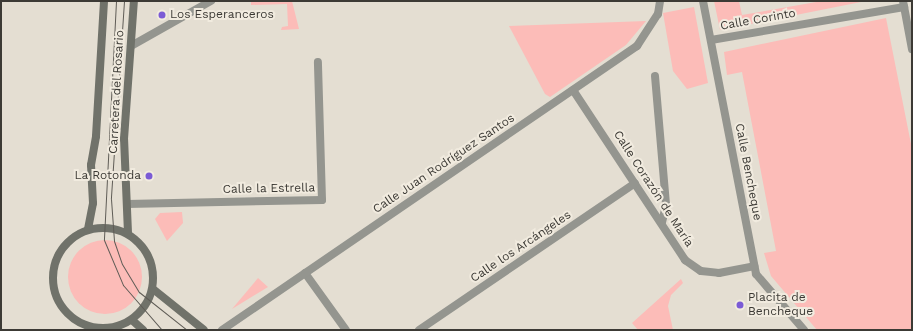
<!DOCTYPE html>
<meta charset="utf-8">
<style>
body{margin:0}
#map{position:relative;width:913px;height:331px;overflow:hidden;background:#e4ded2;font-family:"Work Sans",sans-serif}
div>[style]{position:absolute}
.green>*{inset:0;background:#fcbcb8}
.round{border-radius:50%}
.minor>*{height:8px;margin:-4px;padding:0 4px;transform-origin:4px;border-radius:4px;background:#94958f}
.secondary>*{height:8px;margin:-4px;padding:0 4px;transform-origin:4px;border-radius:4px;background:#70726a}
.secondary>.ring{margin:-4px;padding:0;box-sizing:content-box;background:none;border:8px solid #70726a;border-radius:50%}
.tram>*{height:1px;margin:-0.5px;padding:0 0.5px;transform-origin:0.5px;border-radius:0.5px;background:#5f5c56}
.dots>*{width:11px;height:11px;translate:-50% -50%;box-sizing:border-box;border:2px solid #f1ebdf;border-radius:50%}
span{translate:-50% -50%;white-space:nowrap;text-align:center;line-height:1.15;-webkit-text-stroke:4px #f1ebdf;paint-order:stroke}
.poi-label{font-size:12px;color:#3c3a35}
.left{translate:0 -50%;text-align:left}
.right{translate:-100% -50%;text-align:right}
.street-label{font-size:12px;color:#3c3a35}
.frame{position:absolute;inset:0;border:2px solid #3c3a35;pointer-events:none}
</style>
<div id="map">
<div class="green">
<i style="clip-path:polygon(251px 1px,292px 1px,299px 29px,281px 30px,282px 27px,288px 26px,287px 4px,251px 5px)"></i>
<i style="clip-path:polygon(714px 1px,739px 1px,742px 15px,822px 1px,866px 1px,720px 30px)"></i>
<i style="clip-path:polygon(694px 7px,708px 83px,687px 89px,673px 71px,663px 13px)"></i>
<i style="clip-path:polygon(886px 18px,912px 149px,912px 330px,817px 330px,771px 276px,764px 253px,776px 251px,742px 72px,727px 75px,724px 52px)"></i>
<i style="clip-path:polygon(646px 21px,626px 45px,550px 97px,545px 94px,509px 26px)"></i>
<i style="clip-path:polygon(182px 212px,183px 223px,167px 241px,155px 219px,160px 213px)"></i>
<i class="round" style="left:68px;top:240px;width:74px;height:74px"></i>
<i style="clip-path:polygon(258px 278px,268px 287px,232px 309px)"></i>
<i style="clip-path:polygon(681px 279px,683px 283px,671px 295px,668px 306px,673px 330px,638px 330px,632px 323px)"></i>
</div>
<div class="minor">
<i style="left:703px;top:1px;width:278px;rotate:79deg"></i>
<i style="left:756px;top:274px;width:74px;rotate:49.4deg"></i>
<i style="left:903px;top:1px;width:49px;rotate:79.4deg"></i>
<i style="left:711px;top:40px;width:196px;rotate:-9.7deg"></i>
<i style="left:131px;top:46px;width:92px;rotate:-29.4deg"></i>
<i style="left:655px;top:76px;width:129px;rotate:85.1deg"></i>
<i style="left:666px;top:205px;width:18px;rotate:103deg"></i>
<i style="left:573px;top:90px;width:204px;rotate:56.6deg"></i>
<i style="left:685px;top:260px;width:19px;rotate:35deg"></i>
<i style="left:701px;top:271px;width:18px;rotate:6deg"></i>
<i style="left:719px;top:273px;width:36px;rotate:-11deg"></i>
<i style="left:127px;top:204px;width:195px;rotate:-1.2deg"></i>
<i style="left:322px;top:200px;width:138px;rotate:-91.7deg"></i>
<i style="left:305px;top:273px;width:70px;rotate:54.3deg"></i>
<i style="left:222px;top:330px;width:503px;rotate:-34.39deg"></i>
<i style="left:637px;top:46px;width:38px;rotate:-57deg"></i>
<i style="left:658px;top:14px;width:13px;rotate:-81deg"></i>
<i style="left:419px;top:330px;width:261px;rotate:-34.2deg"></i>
</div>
<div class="secondary">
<i class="ring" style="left:53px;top:228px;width:92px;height:92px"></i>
<i style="left:88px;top:229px;width:26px;rotate:-79deg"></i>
<i style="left:93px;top:203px;width:38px;rotate:-93deg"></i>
<i style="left:91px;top:165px;width:29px;rotate:-80deg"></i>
<i style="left:96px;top:136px;width:135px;rotate:-86.6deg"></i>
<i style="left:128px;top:233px;width:94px;rotate:-92.4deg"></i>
<i style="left:124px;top:139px;width:138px;rotate:-85.9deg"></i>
<i style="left:153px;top:289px;width:65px;rotate:38.8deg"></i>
<i style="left:132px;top:320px;width:15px;rotate:42deg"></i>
</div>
<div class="tram">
<i style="left:116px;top:1px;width:239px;rotate:92.9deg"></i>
<i style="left:104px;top:240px;width:49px;rotate:67.1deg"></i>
<i style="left:123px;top:285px;width:60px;rotate:49.1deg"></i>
<i style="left:124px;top:1px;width:198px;rotate:93.8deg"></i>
<i style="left:111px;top:199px;width:42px;rotate:85.9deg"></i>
<i style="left:114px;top:241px;width:24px;rotate:71deg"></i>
<i style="left:122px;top:264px;width:33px;rotate:59deg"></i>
<i style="left:139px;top:292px;width:61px;rotate:38.4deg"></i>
</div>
<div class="dots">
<i style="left:162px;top:15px;background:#7b5bd5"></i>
<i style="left:149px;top:176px;background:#7b5bd5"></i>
<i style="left:740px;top:305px;background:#7b5bd5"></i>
</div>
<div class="poi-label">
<span class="left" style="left:170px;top:15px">Los Esperanceros</span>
<span class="right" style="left:141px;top:176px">La Rotonda</span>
<span class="left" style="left:748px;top:305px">Placita de<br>Bencheque</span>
</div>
<div class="street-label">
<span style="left:758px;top:20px;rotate:-10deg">Calle Corinto</span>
<span style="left:117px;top:92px;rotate:-87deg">Carretera del Rosario</span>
<span style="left:444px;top:164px;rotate:-34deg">Calle Juan Rodríguez Santos</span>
<span style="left:748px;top:172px;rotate:79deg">Calle Bencheque</span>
<span style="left:269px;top:189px;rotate:-1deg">Calle la Estrella</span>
<span style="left:653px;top:189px;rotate:57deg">Calle Corazón de María</span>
<span style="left:521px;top:247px;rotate:-34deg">Calle los Arcángeles</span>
</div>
<div class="frame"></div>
</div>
